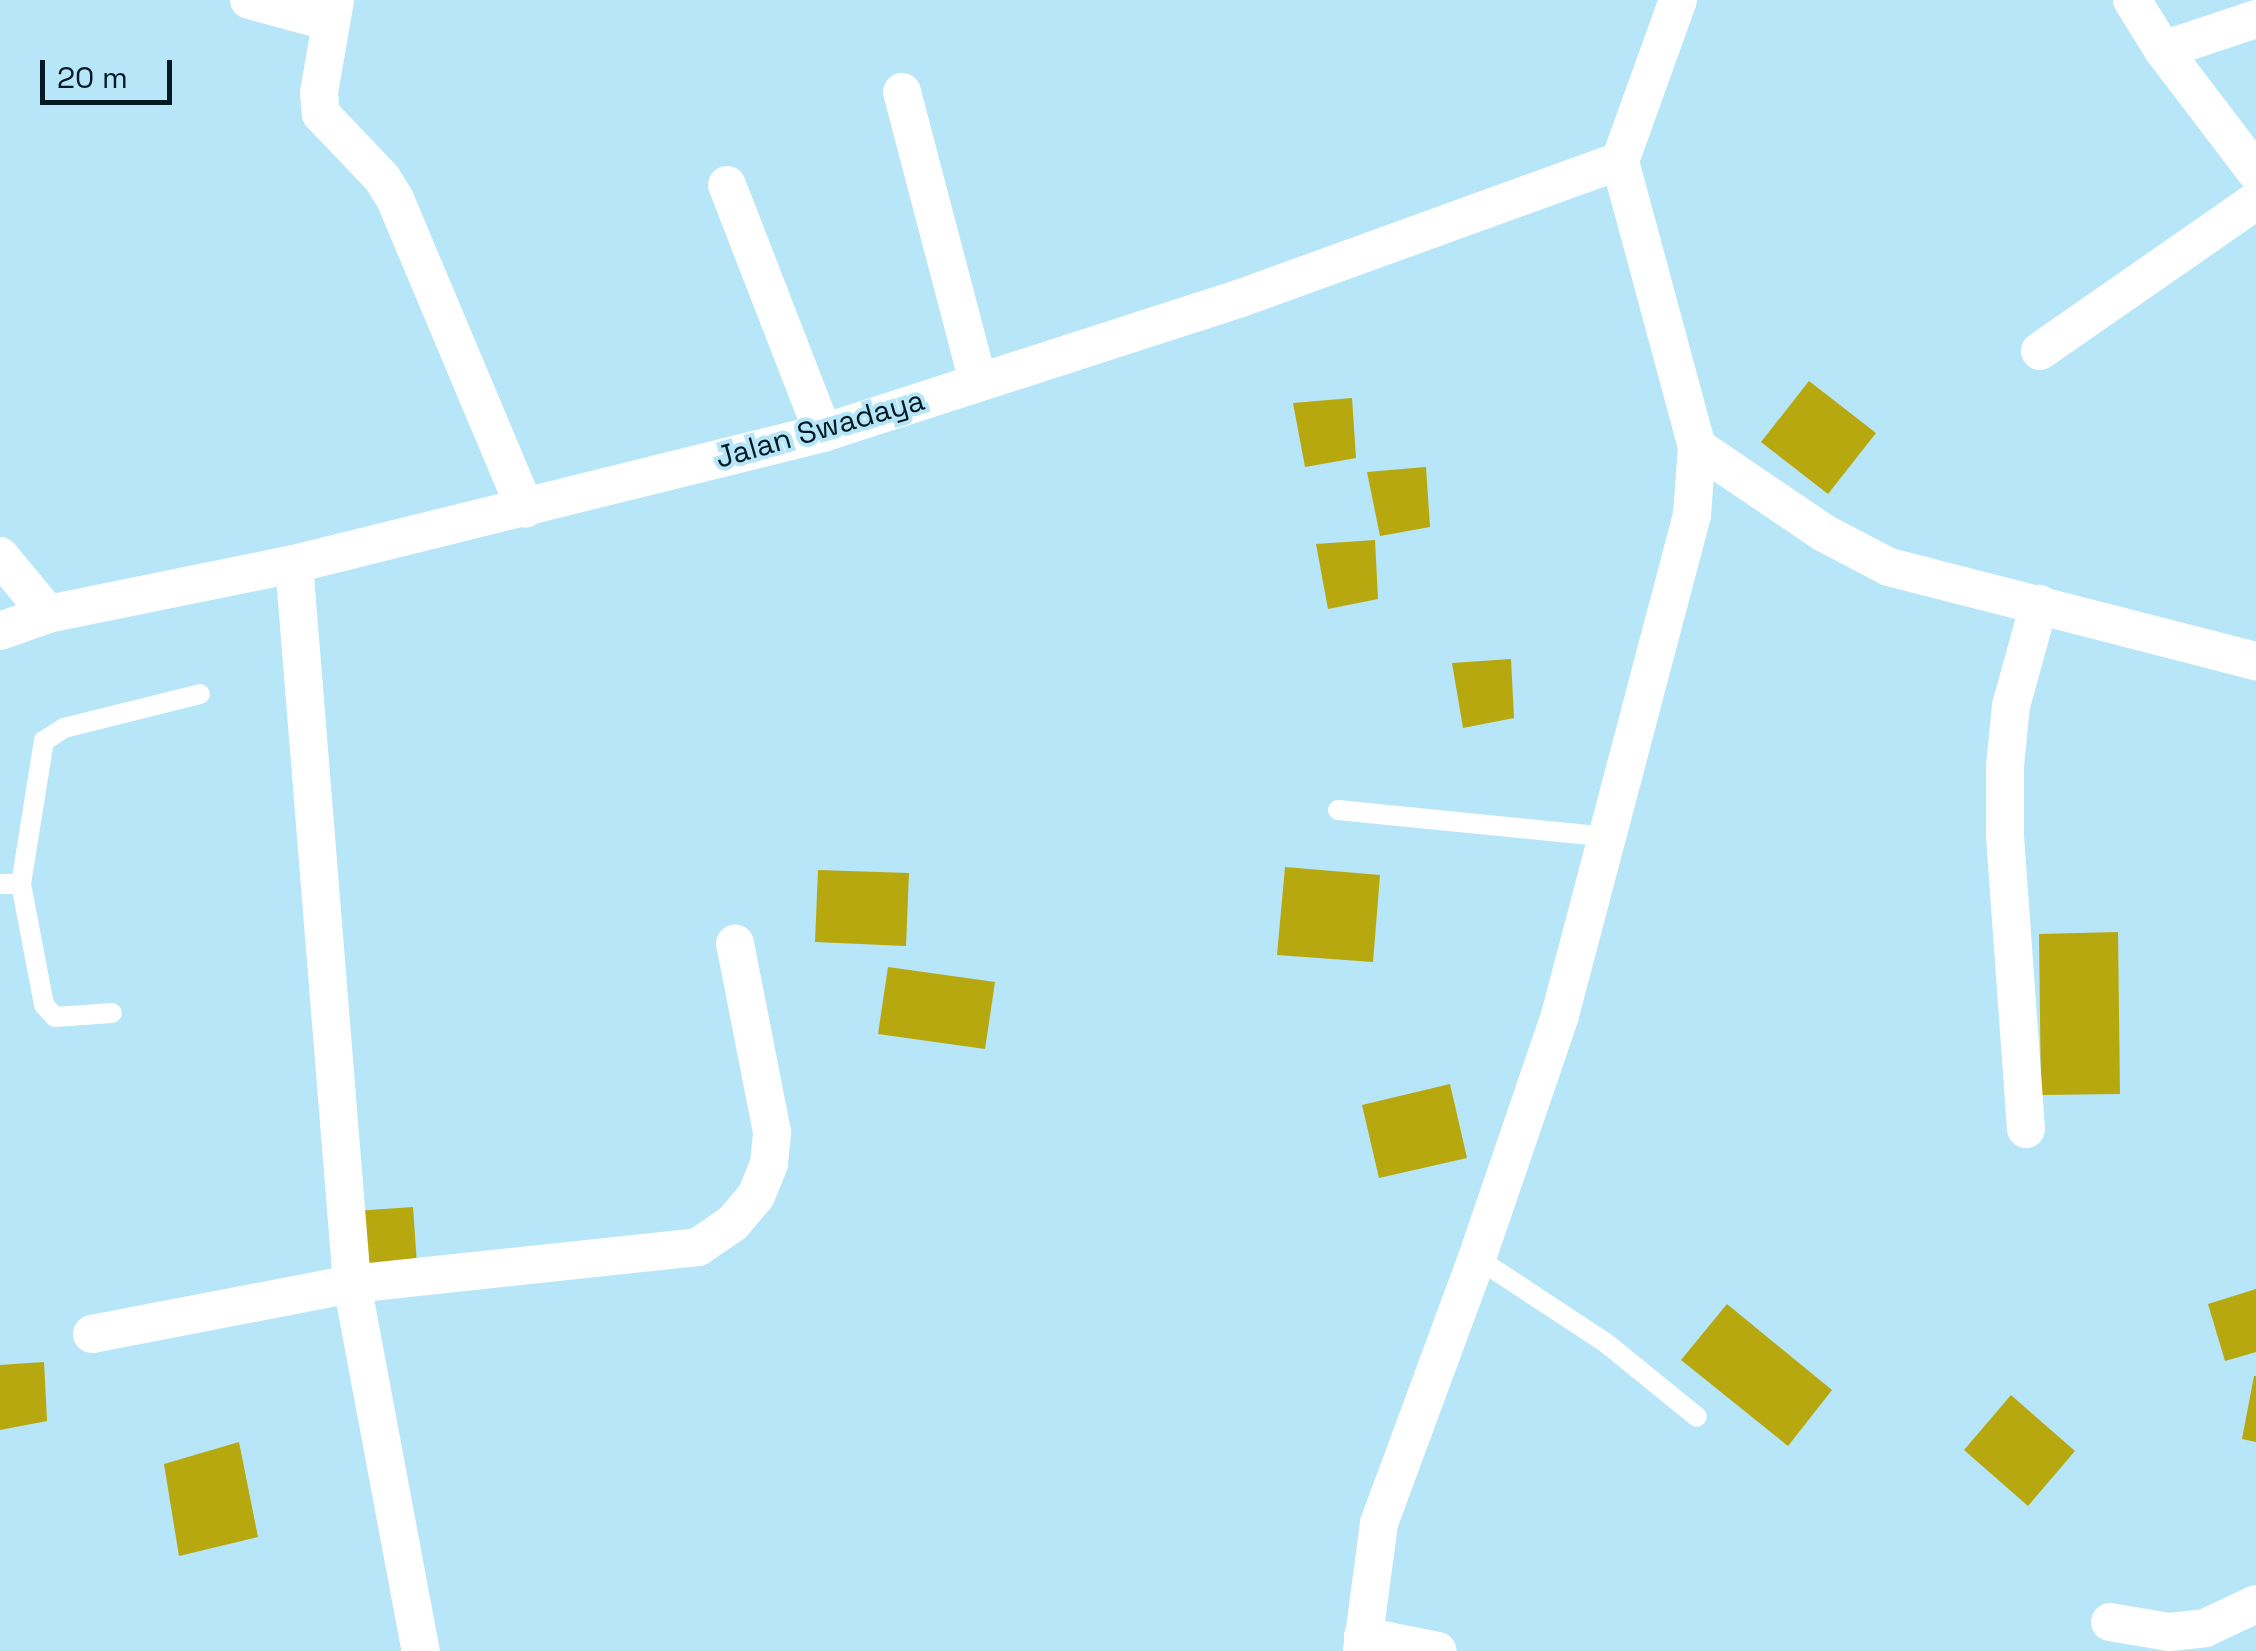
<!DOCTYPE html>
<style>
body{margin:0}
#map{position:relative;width:2256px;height:1651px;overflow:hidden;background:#b6e6f7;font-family:"Space Grotesk",sans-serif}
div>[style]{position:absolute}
.building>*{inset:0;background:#b7a80f}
.lane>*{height:20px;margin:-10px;padding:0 10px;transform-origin:10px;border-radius:10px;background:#fff}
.street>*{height:38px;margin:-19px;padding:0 19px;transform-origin:19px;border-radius:19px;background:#fff}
span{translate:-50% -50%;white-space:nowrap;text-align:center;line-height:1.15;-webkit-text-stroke:8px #b6e6f7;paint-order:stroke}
.street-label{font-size:30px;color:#011a23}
.scale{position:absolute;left:40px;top:60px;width:132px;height:45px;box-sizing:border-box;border:5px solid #011a23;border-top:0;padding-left:12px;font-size:30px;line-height:35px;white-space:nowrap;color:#011a23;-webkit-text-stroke:8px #b6e6f7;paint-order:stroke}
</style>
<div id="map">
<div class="building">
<i style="clip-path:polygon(1809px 381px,1876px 433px,1828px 494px,1761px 442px)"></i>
<i style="clip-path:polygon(1352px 398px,1356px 458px,1305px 467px,1293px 403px)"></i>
<i style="clip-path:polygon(1426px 467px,1430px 527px,1380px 536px,1367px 472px)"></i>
<i style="clip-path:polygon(1375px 540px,1378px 599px,1328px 609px,1316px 544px)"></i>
<i style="clip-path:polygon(1511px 659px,1514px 718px,1463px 728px,1452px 663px)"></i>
<i style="clip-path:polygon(1285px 867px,1380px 875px,1373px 962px,1277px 955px)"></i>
<i style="clip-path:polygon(818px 870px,909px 873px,906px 946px,815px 942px)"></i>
<i style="clip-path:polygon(2118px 932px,2120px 1094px,2041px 1095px,2039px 934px)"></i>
<i style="clip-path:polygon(888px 967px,995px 982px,985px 1049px,878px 1034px)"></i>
<i style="clip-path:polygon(1450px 1084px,1467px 1158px,1379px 1178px,1362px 1105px)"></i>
<i style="clip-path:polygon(413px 1207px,417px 1265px,366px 1275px,355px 1211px)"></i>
<i style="clip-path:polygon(2256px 1289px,2256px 1352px,2225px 1361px,2208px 1304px)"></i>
<i style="clip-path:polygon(1727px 1304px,1832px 1390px,1788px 1446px,1681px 1360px)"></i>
<i style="clip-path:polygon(44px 1362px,47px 1421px,0 1430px,0 1365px)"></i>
<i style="clip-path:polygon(2254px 1376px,2256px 1376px,2256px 1442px,2242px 1439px)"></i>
<i style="clip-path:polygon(2011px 1395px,2075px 1451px,2028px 1506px,1964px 1450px)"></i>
<i style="clip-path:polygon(239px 1442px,258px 1537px,179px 1556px,164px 1464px)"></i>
</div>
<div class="lane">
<i style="left:1338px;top:810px;width:271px;rotate:5.7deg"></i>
<i style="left:0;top:884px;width:21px"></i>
<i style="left:21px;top:884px;width:123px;rotate:79.2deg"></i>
<i style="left:44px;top:1005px;width:16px;rotate:47deg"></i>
<i style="left:55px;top:1017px;width:57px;rotate:-4deg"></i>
<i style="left:21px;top:884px;width:145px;rotate:-80.9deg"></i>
<i style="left:44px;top:741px;width:24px;rotate:-33deg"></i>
<i style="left:64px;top:728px;width:140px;rotate:-14deg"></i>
<i style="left:1477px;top:1258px;width:154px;rotate:33.4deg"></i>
<i style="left:1606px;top:1343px;width:117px;rotate:39.1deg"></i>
</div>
<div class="street">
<i style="left:249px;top:0;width:84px;rotate:15.2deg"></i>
<i style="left:335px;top:0;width:94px;rotate:99.8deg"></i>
<i style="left:319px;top:93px;width:21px;rotate:85deg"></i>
<i style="left:321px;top:114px;width:88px;rotate:46.4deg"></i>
<i style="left:382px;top:178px;width:25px;rotate:58deg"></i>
<i style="left:395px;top:199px;width:336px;rotate:67.2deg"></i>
<i style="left:2132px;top:0;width:59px;rotate:58.2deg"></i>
<i style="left:2163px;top:50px;width:153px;rotate:52.7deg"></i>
<i style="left:2163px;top:50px;width:98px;rotate:-18.4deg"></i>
<i style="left:902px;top:92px;width:299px;rotate:75.3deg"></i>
<i style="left:727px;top:185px;width:266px;rotate:68.8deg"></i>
<i style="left:2040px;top:351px;width:263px;rotate:-34.8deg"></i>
<i style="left:1697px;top:447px;width:153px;rotate:34.1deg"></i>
<i style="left:1824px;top:533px;width:73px;rotate:27.6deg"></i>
<i style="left:1889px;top:567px;width:379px;rotate:14.4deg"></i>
<i style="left:0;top:556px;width:75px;rotate:50.4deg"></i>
<i style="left:294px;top:564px;width:722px;rotate:85.39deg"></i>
<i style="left:352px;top:1284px;width:373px;rotate:79.4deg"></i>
<i style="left:0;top:631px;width:51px;rotate:-19.5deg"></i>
<i style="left:48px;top:614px;width:251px;rotate:-11.5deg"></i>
<i style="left:294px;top:564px;width:545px;rotate:-13.91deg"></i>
<i style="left:823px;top:433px;width:439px;rotate:-17.9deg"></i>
<i style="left:1241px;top:298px;width:403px;rotate:-19.9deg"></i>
<i style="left:2026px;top:1129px;width:295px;rotate:-94.1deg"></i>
<i style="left:2005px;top:835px;width:69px;rotate:-90deg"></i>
<i style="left:2005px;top:766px;width:60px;rotate:-84.3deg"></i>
<i style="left:2011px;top:706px;width:106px;rotate:-74.6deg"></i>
<i style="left:92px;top:1334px;width:265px;rotate:-10.9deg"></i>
<i style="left:352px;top:1284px;width:348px;rotate:-6.1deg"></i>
<i style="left:698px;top:1247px;width:42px;rotate:-34.4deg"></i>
<i style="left:733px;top:1223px;width:35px;rotate:-50deg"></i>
<i style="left:756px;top:1196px;width:35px;rotate:-68deg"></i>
<i style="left:769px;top:1163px;width:31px;rotate:-84deg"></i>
<i style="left:772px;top:1132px;width:192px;rotate:-101.1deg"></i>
<i style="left:2110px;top:1622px;width:60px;rotate:9.6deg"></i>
<i style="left:2169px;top:1632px;width:36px;rotate:-6deg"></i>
<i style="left:2205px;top:1628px;width:56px;rotate:-25.2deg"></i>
<i style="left:1363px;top:1636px;width:76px;rotate:11.3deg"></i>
<i style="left:1362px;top:1651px;width:129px;rotate:-82.4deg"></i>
<i style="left:1379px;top:1523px;width:283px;rotate:-69.7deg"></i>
<i style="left:1477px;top:1258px;width:257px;rotate:-71.1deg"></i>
<i style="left:1560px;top:1015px;width:517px;rotate:-75.21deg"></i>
<i style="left:1692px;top:515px;width:68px;rotate:-85.8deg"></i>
<i style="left:1697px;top:447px;width:296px;rotate:-105.1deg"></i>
<i style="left:1620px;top:161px;width:171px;rotate:-70.2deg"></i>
</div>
<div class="street-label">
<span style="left:820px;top:429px;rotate:-16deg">Jalan Swadaya</span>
</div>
<div class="scale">20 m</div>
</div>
